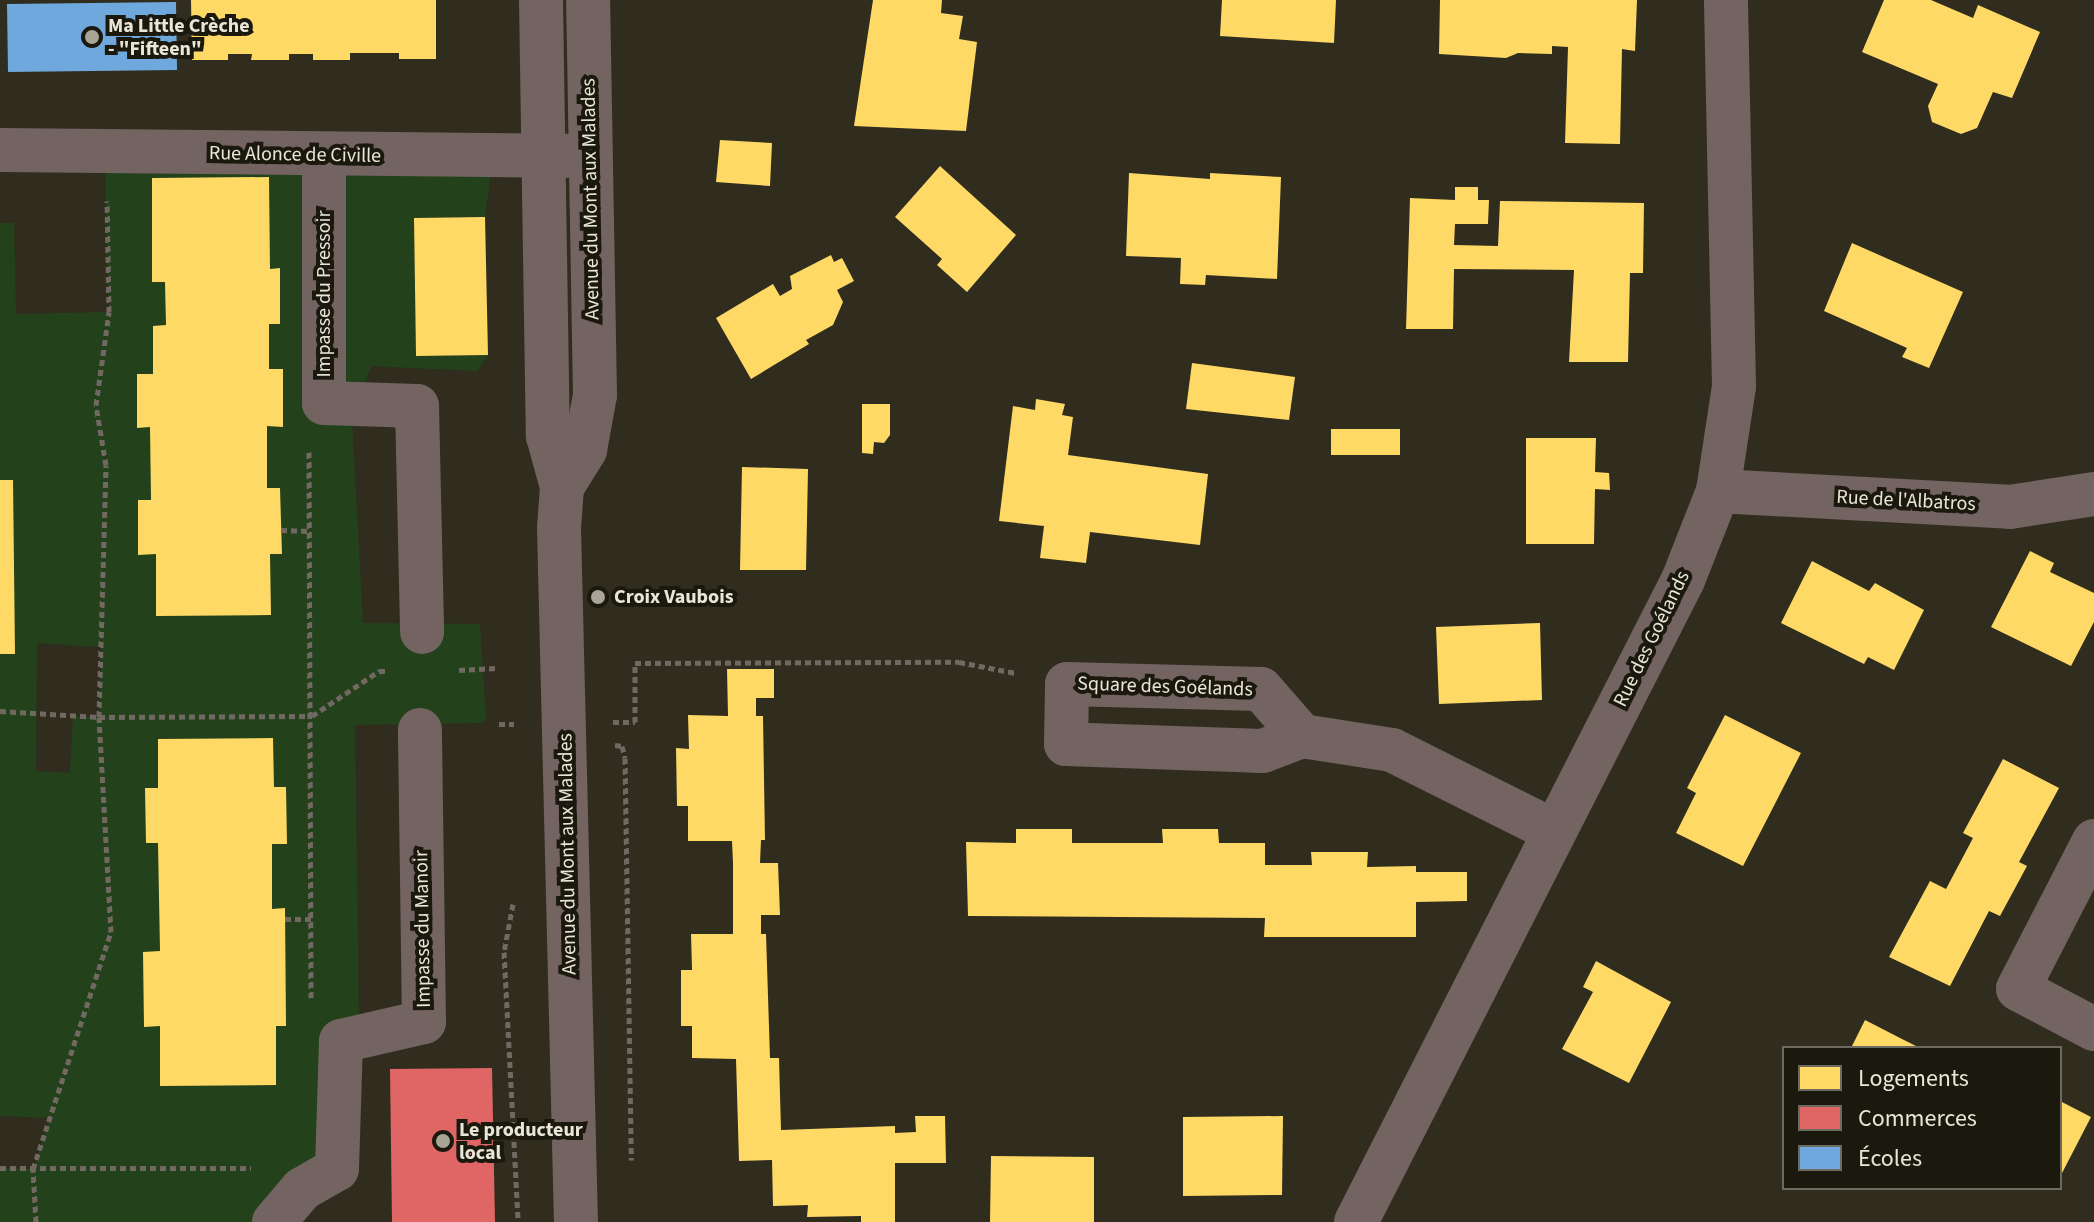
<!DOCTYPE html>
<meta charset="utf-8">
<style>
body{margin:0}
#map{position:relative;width:2094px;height:1222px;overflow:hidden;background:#302d1f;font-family:"Source Sans 3",sans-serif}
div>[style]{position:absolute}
.green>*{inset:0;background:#23421b}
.homes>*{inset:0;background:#ffd966}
.shops>*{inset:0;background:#e06666}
.schools>*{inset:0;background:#6fa8dc}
.path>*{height:5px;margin-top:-2.5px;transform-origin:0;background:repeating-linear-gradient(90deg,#716862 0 6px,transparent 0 10px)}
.minor>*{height:44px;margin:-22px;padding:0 22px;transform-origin:22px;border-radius:22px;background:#736461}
.dots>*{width:22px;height:22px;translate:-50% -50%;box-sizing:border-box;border:4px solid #1b190e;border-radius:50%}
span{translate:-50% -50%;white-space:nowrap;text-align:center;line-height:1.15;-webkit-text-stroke:8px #1b190e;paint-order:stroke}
.poi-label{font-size:20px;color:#e9e6d8;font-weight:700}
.left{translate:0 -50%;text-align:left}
.street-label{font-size:20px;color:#e9e6d8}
.legend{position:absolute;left:1782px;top:1046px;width:280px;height:144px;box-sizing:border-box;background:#1b190e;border:2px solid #6d6b5f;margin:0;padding:10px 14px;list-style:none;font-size:24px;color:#e9e6d8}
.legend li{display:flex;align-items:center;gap:16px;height:40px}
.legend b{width:40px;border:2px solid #6d6b5f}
</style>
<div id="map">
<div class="green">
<i style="clip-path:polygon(evenodd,493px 156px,485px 217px,414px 218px,416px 356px,488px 355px,477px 371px,371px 366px,352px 420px,363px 623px,480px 624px,486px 719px,483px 723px,355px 725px,359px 1021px,341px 1041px,337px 1169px,274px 1222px,0 1222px,0 1168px,33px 1169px,50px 1118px,0 1116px,0 223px,14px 223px,16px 314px,109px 312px,105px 162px,493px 156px,37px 643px,101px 647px,99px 717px,73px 716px,70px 773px,36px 771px,37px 643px)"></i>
</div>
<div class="homes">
<i style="clip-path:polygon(191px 0,436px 0,436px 59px,399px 59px,399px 53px,350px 53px,350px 60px,313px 60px,313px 54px,289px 54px,289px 60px,251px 60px,252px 54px,228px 54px,228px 60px,192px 60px)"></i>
<i style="clip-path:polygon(873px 0,942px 0,941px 13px,963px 16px,959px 39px,977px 42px,966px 131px,854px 126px)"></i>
<i style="clip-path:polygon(1222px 0,1336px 0,1334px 43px,1220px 36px)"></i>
<i style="clip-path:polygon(1440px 0,1637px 0,1635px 51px,1622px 49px,1620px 144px,1565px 143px,1568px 47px,1552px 46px,1552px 54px,1518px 53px,1506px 58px,1439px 54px)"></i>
<i style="clip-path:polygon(1884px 0,1931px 0,1973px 18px,1978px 5px,2040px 32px,2012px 98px,1993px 92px,1977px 128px,1961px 134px,1932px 122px,1928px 106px,1938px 84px,1862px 52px)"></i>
<i style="clip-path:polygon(720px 140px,772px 143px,770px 186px,716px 182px)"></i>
<i style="clip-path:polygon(940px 166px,1016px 235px,967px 292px,937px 265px,942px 259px,895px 217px)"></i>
<i style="clip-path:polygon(1129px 173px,1210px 179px,1210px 173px,1281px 177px,1277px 279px,1206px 275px,1205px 285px,1180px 284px,1181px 258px,1126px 256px)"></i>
<i style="clip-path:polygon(269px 177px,270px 269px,280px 268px,280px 324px,269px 324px,269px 369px,283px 369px,283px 427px,267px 426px,267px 488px,280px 488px,282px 554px,270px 554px,271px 615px,156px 616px,156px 554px,138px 555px,138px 500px,151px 500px,150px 427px,137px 428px,137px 374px,153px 374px,153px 326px,166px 325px,165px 282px,152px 282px,152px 178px)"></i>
<i style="clip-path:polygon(1455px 187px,1478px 187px,1478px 200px,1489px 200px,1488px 224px,1455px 224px,1454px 245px,1498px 246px,1500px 201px,1644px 203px,1643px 273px,1630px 273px,1628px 362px,1569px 362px,1574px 270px,1454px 269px,1453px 329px,1406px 329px,1410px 198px,1455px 200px)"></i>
<i style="clip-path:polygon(485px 217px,488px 355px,416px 356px,414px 218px)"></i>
<i style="clip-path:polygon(1852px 243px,1963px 292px,1929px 368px,1902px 357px,1907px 348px,1824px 311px)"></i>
<i style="clip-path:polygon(831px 255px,834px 262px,842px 258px,854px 281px,837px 290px,843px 302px,833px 325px,806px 340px,809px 344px,751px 379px,716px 318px,773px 284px,780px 296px,792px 289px,790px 276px)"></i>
<i style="clip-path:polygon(1192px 363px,1295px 377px,1289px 420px,1186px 409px)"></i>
<i style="clip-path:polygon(1036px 399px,1065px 404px,1062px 415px,1073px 417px,1068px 455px,1208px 474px,1200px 545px,1090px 532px,1086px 563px,1040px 558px,1044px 526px,999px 521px,1013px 406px,1035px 410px)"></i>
<i style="clip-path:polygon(862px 404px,890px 404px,890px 435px,884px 443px,874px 442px,873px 454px,862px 453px)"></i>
<i style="clip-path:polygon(1331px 429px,1400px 429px,1400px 455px,1331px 455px)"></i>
<i style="clip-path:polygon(1526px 438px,1596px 438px,1595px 472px,1609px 473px,1610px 490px,1595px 489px,1594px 544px,1526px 544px)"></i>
<i style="clip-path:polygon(742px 467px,808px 469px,806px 570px,740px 570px)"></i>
<i style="clip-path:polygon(0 480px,13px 480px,15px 654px,0 654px)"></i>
<i style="clip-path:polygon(2030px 551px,2054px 563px,2050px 572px,2094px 593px,2094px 622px,2071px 666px,1991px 627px)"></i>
<i style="clip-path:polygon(1812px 561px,1869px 591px,1875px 583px,1924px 610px,1894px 670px,1868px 657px,1864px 664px,1781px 623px)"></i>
<i style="clip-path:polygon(1540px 623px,1542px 700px,1439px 704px,1436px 627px)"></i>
<i style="clip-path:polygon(727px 669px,774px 669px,774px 698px,756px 698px,756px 716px,763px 716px,765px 840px,761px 840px,760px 863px,778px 863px,780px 915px,761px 915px,761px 934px,766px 934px,770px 1058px,779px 1058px,781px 1130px,895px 1126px,895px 1133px,916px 1132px,915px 1116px,945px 1116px,946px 1163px,895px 1163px,895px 1222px,861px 1222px,861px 1216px,807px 1217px,808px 1205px,773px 1206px,772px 1160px,739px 1161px,736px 1059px,692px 1058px,692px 1026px,681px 1026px,681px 970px,692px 970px,691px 934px,733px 934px,733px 863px,732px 841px,688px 841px,688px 806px,677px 806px,676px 748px,689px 749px,688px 715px,728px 716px)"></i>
<i style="clip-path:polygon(1725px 715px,1801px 753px,1743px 866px,1676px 833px,1696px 793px,1687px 788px)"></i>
<i style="clip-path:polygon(273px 738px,274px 787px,286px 787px,287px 844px,272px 844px,272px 909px,285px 908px,286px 1026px,276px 1026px,276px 1085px,160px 1086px,160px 1026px,144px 1027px,143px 952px,160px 951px,158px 843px,146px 843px,145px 788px,158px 788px,158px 739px)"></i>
<i style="clip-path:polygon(2003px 759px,2059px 788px,2019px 862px,2027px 866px,2000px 916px,1989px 911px,1950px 986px,1889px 957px,1930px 881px,1946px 889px,1973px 838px,1963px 833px)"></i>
<i style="clip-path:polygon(1016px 829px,1072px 829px,1072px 843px,1163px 843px,1162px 829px,1218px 829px,1219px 843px,1265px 843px,1265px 865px,1312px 865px,1311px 852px,1368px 852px,1367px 867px,1416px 866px,1416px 872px,1467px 872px,1467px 901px,1416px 902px,1416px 937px,1264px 937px,1265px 918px,968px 916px,966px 842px,1016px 843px)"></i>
<i style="clip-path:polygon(1596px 961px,1671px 1002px,1629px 1083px,1562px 1049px,1593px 992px,1583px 987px)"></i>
<i style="clip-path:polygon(1865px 1020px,1902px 1039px,1920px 1048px,1851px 1048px)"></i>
<i style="clip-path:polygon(2060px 1101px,2091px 1117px,2060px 1177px)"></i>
<i style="clip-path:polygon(1283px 1116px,1282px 1195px,1183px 1196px,1183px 1117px)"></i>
<i style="clip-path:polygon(991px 1156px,1094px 1157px,1094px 1222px,990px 1222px)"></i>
</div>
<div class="shops">
<i style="clip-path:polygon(492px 1068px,495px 1222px,392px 1222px,390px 1069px)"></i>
</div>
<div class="schools">
<i style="clip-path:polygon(176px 2px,177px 70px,8px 72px,7px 4px)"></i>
</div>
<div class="path">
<i style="left:309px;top:452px;width:546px;rotate:89.79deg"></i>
<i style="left:281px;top:530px;width:29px;rotate:2deg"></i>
<i style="left:459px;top:670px;width:38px;rotate:-3deg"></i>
<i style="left:0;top:711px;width:99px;rotate:3.5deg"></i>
<i style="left:99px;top:717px;width:213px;rotate:-0.3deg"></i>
<i style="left:312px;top:716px;width:81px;rotate:-33.9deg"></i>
<i style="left:379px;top:671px;width:10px"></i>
<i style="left:613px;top:722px;width:22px"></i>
<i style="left:635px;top:722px;width:59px;rotate:-90deg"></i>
<i style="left:635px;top:663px;width:324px;rotate:-0.2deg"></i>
<i style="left:959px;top:662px;width:58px;rotate:10.9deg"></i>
<i style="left:499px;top:724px;width:15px"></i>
<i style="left:615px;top:745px;width:7px;rotate:8deg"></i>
<i style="left:622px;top:746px;width:12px;rotate:76deg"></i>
<i style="left:625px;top:758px;width:402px;rotate:89.1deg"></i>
<i style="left:513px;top:904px;width:49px;rotate:100.6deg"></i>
<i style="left:504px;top:952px;width:270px;rotate:87deg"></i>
<i style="left:285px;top:919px;width:26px"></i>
<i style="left:0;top:1168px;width:251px"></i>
<i style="left:36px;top:1222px;width:53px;rotate:-93.2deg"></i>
<i style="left:33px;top:1169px;width:250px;rotate:-71.8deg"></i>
<i style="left:111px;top:932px;width:215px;rotate:-93.2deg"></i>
<i style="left:99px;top:717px;width:252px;rotate:-88.4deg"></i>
<i style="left:106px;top:465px;width:61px;rotate:-99.5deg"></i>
<i style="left:96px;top:405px;width:94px;rotate:-82deg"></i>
<i style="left:109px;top:312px;width:111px;rotate:-91deg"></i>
</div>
<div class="minor">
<i style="left:541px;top:0;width:436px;rotate:89.1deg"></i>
<i style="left:548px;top:436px;width:53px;rotate:74.6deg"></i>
<i style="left:562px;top:487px;width:41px;rotate:94.2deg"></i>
<i style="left:559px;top:528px;width:694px;rotate:88.6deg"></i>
<i style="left:0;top:150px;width:590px;rotate:0.58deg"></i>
<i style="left:324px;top:155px;width:248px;rotate:90deg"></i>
<i style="left:324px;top:403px;width:93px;rotate:1.8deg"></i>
<i style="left:417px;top:406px;width:226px;rotate:88.7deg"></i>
<i style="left:562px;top:487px;width:44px;rotate:-58.1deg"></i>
<i style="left:585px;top:450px;width:56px;rotate:-79.7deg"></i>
<i style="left:595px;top:395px;width:395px;rotate:-91deg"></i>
<i style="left:1718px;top:491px;width:292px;rotate:3.1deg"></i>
<i style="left:2010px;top:507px;width:85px;rotate:-8.8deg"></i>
<i style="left:1067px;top:684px;width:194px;rotate:1.5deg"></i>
<i style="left:1261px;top:689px;width:62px;rotate:48.9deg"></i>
<i style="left:1302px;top:736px;width:42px;rotate:159deg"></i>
<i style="left:1263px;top:751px;width:197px;rotate:-178deg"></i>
<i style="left:1066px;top:744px;width:60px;rotate:-89deg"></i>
<i style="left:1302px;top:736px;width:91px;rotate:8.8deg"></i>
<i style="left:1392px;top:750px;width:181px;rotate:26.6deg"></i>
<i style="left:2094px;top:841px;width:166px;rotate:117.2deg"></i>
<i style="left:2018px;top:989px;width:86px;rotate:27.8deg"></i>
<i style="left:274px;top:1222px;width:43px;rotate:-49.7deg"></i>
<i style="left:302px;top:1189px;width:40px;rotate:-29.7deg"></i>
<i style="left:337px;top:1169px;width:128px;rotate:-88.2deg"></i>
<i style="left:341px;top:1041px;width:85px;rotate:-12.9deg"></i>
<i style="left:424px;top:1022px;width:292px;rotate:-90.8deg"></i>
<i style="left:1356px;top:1222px;width:720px;rotate:-63.01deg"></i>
<i style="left:1683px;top:580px;width:96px;rotate:-68.5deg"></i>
<i style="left:1718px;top:491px;width:106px;rotate:-81.3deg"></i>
<i style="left:1734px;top:386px;width:386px;rotate:-91.2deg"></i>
</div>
<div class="dots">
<i style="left:92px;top:37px;background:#a8a597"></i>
<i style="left:598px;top:597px;background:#a8a597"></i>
<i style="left:443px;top:1141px;background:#a8a597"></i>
</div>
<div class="poi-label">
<span class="left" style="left:108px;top:38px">Ma Little Crèche<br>- "Fifteen"</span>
<span class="left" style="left:614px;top:597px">Croix Vaubois</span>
<span class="left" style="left:459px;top:1142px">Le producteur<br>local</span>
</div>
<div class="street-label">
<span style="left:295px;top:155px;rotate:1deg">Rue Alonce de Civille</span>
<span style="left:591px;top:199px;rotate:-91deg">Avenue du Mont aux Malades</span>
<span style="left:324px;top:294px;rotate:-90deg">Impasse du Pressoir</span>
<span style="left:1906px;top:501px;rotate:3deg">Rue de l'Albatros</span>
<span style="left:1652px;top:639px;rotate:-64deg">Rue des Goélands</span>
<span style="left:1165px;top:687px;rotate:2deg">Square des Goélands</span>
<span style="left:568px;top:854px;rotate:-91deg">Avenue du Mont aux Malades</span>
<span style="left:423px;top:929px;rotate:-91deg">Impasse du Manoir</span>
</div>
<ul class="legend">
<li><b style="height:22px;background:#ffd966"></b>Logements</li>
<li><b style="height:22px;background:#e06666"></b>Commerces</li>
<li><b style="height:22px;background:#6fa8dc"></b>Écoles</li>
</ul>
</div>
